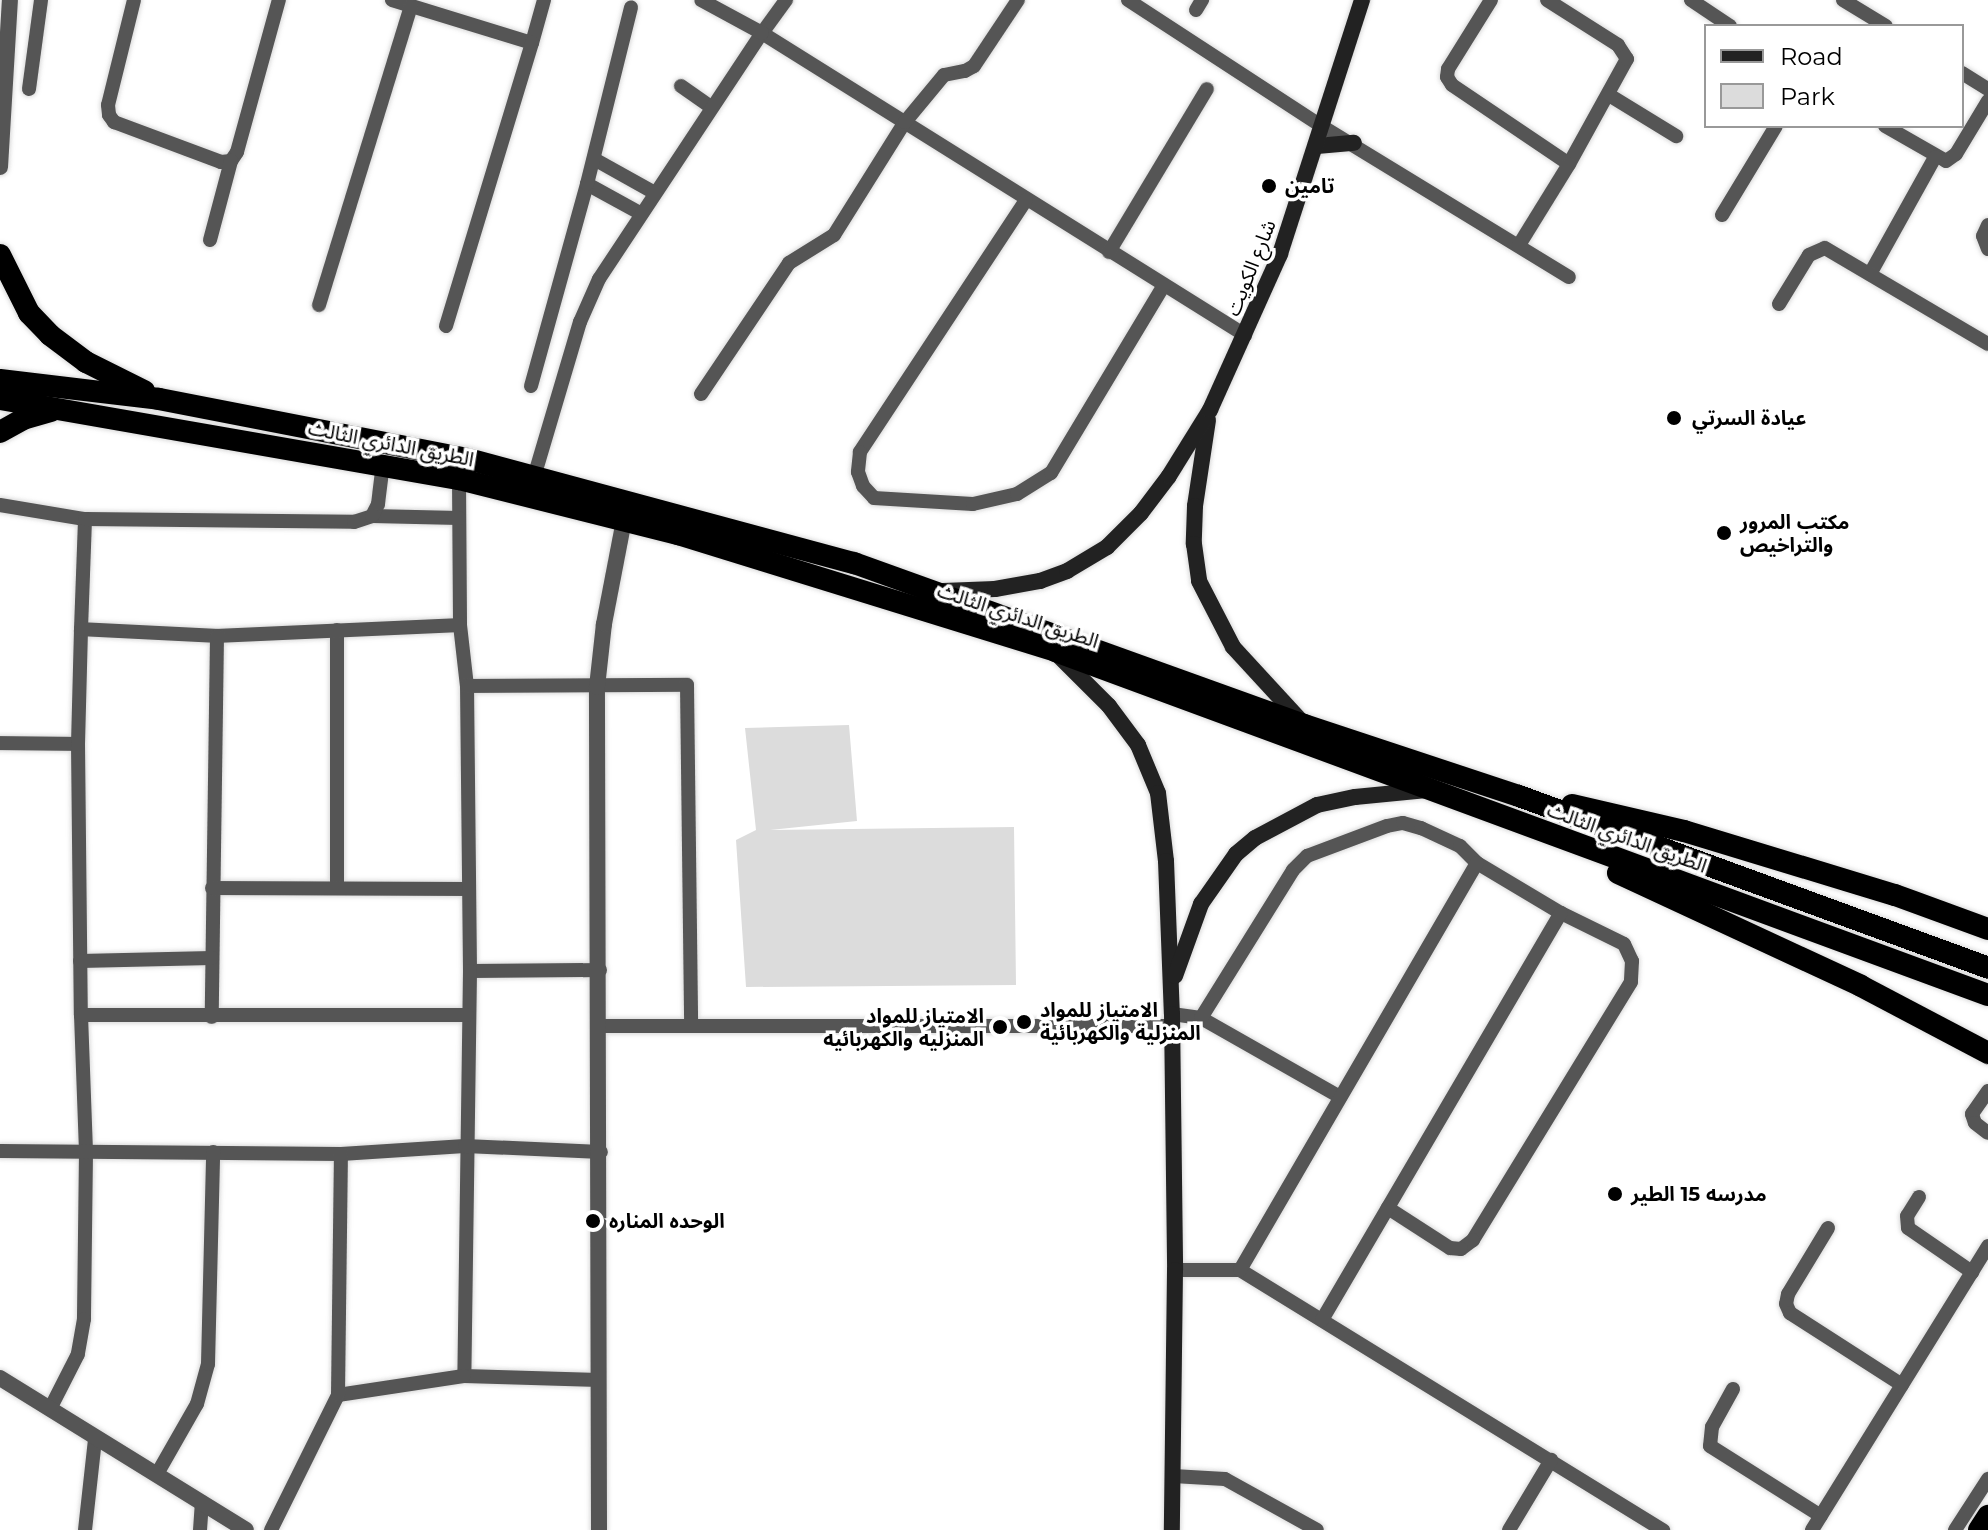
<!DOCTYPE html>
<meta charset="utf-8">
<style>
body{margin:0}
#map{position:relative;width:1988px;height:1530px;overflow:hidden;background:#fff;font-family:Montserrat,"Noto Sans Arabic",sans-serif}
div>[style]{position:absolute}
.green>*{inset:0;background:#dcdcdc}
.roads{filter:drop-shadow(0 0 2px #dbdbdb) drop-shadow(0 0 2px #dbdbdb)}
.minor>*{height:14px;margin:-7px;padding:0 7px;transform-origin:7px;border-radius:7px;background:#555}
.tertiary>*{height:16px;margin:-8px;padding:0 8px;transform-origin:8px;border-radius:8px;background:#555}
.secondary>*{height:16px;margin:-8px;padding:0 8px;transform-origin:8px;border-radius:8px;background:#222}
.trunk>*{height:22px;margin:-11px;padding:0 11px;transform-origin:11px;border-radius:11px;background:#000}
.dots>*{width:22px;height:22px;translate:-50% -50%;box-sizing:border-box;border:4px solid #fff;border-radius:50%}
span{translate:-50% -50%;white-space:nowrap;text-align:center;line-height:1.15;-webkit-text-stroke:7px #fff;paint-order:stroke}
.poi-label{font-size:20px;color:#000;font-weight:700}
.left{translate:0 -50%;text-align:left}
.right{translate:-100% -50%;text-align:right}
.street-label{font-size:20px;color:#000}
.legend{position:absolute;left:1704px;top:24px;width:260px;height:104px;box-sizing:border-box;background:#fff;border:2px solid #999;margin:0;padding:10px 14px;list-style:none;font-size:24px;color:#000}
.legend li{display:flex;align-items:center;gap:16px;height:40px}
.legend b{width:40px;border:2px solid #999}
</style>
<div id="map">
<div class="green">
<i style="clip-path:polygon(849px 725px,857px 821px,770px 830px,1014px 827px,1016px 985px,746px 987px,736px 840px,756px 830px,745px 728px)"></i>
</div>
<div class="roads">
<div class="minor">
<i style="left:134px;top:0;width:108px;rotate:103.9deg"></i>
<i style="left:108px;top:105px;width:10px;rotate:84deg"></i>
<i style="left:109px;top:115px;width:9px;rotate:54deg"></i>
<i style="left:114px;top:122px;width:114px;rotate:20.5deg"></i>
<i style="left:221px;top:162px;width:10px;rotate:-6deg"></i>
<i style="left:231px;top:161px;width:11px;rotate:-56deg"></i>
<i style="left:237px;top:152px;width:158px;rotate:-74.6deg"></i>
<i style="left:392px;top:0;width:146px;rotate:17.1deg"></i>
<i style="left:532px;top:43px;width:45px;rotate:-74.4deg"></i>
<i style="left:786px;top:0;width:41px;rotate:126deg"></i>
<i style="left:762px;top:33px;width:570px;rotate:32.02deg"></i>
<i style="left:1128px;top:0;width:233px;rotate:33.1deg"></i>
<i style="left:1323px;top:127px;width:288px;rotate:31.4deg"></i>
<i style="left:1491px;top:0;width:81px;rotate:121.9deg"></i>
<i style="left:1448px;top:69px;width:8px;rotate:97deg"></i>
<i style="left:1447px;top:77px;width:9px;rotate:58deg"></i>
<i style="left:1452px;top:85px;width:141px;rotate:34deg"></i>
<i style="left:1569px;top:164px;width:120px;rotate:-61.1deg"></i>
<i style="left:1627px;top:59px;width:17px;rotate:-123deg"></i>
<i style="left:1618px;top:45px;width:84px;rotate:-147.6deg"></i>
<i style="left:1691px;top:0;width:47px;rotate:33.7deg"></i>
<i style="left:1843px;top:0;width:50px;rotate:31.2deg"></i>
<i style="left:1196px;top:10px;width:12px;rotate:-59deg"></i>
<i style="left:1962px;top:73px;width:31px;rotate:32deg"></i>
<i style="left:681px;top:86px;width:37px;rotate:35deg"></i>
<i style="left:29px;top:89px;width:90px;rotate:-82.3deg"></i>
<i style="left:1609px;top:95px;width:79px;rotate:31.5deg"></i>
<i style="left:1885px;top:126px;width:70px;rotate:29.8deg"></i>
<i style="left:1946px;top:161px;width:12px;rotate:-35deg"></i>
<i style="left:1956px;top:154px;width:62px;rotate:-58.9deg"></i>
<i style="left:594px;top:159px;width:68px;rotate:29.2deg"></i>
<i style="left:587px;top:184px;width:60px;rotate:28.7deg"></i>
<i style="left:1026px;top:200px;width:302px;rotate:123.4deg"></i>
<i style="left:860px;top:452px;width:20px;rotate:96deg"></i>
<i style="left:858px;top:472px;width:15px;rotate:70deg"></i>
<i style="left:863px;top:486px;width:16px;rotate:47deg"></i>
<i style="left:874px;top:498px;width:99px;rotate:3.5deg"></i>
<i style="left:973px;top:504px;width:45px;rotate:-12.8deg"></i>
<i style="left:1017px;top:494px;width:40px;rotate:-32deg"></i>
<i style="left:1051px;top:473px;width:219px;rotate:-59deg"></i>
<i style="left:1722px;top:215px;width:104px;rotate:-58.8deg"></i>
<i style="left:1988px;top:225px;width:12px;rotate:114deg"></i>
<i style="left:1983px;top:236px;width:14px;rotate:69deg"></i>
<i style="left:210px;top:240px;width:82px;rotate:-75.1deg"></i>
<i style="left:1519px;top:245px;width:95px;rotate:-58.3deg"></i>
<i style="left:1109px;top:252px;width:190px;rotate:-59deg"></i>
<i style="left:1870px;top:274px;width:134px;rotate:-60.9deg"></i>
<i style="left:1779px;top:304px;width:57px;rotate:-58.5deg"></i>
<i style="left:1809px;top:255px;width:17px;rotate:-24deg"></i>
<i style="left:1825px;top:248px;width:189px;rotate:30.5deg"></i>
<i style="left:319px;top:305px;width:313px;rotate:-72.9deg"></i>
<i style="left:446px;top:326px;width:296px;rotate:-73.1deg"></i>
<i style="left:531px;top:386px;width:210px;rotate:-74.5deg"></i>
<i style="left:587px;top:184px;width:182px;rotate:-76deg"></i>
<i style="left:701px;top:394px;width:158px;rotate:-56.1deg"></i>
<i style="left:789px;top:263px;width:53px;rotate:-31.9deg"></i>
<i style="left:834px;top:235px;width:133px;rotate:-57.9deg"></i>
<i style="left:905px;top:122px;width:61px;rotate:-50.3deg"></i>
<i style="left:944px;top:75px;width:21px;rotate:-11deg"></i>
<i style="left:965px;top:71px;width:10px;rotate:-29deg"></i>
<i style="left:974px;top:66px;width:79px;rotate:-56.3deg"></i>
<i style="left:534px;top:477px;width:162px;rotate:-73.5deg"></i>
<i style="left:580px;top:322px;width:47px;rotate:-66.2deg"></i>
<i style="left:599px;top:279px;width:295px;rotate:-56.5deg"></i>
<i style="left:762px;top:33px;width:69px;rotate:-151.6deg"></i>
<i style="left:459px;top:479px;width:146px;rotate:89.6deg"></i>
<i style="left:460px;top:625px;width:61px;rotate:83.5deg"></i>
<i style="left:0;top:505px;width:86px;rotate:9.4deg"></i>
<i style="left:372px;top:516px;width:87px;rotate:1.3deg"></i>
<i style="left:81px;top:629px;width:110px;rotate:-87.9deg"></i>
<i style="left:85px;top:519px;width:269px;rotate:0.6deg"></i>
<i style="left:354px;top:522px;width:19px;rotate:-18deg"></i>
<i style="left:372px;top:516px;width:13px;rotate:-63deg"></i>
<i style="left:378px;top:504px;width:39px;rotate:-83deg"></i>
<i style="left:337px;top:630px;width:258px;rotate:90deg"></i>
<i style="left:217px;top:636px;width:243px;rotate:-2.6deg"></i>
<i style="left:0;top:743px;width:78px;rotate:0.7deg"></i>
<i style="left:78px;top:744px;width:271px;rotate:89.4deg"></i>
<i style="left:81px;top:1015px;width:137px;rotate:87.9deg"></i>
<i style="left:86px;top:1152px;width:167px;rotate:90.7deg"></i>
<i style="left:84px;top:1319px;width:36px;rotate:100deg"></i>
<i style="left:78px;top:1354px;width:62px;rotate:117deg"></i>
<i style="left:78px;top:744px;width:115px;rotate:-88.5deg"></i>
<i style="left:81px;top:629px;width:136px;rotate:2.9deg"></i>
<i style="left:217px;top:636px;width:381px;rotate:90.8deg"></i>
<i style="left:212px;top:888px;width:254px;rotate:0.2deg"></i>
<i style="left:80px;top:961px;width:132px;rotate:-1.3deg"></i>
<i style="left:600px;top:970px;width:130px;rotate:179.6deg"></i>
<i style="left:470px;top:971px;width:285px;rotate:-90.6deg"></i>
<i style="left:467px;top:686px;width:220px;rotate:-0.3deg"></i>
<i style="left:687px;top:685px;width:341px;rotate:89.3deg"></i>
<i style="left:470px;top:971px;width:405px;rotate:90.8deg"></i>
<i style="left:464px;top:1376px;width:135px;rotate:1.7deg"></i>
<i style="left:1172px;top:1014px;width:29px;rotate:8deg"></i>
<i style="left:1201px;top:1018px;width:160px;rotate:29.6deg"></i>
<i style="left:81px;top:1015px;width:386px"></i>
<i style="left:1201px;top:1018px;width:174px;rotate:-58.1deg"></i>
<i style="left:1293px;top:870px;width:20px;rotate:-45deg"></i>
<i style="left:1307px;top:856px;width:85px;rotate:-20.6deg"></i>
<i style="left:1387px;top:826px;width:16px;rotate:-11deg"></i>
<i style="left:1403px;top:823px;width:19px;rotate:16deg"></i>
<i style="left:1421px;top:828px;width:43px;rotate:24.8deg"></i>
<i style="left:1460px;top:846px;width:24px;rotate:45deg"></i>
<i style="left:1477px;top:863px;width:98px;rotate:30.8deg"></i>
<i style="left:1561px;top:913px;width:70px;rotate:26.2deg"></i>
<i style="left:1624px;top:944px;width:19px;rotate:65deg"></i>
<i style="left:1632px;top:961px;width:21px;rotate:93deg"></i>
<i style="left:1631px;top:982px;width:303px;rotate:121.5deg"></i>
<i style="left:1473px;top:1240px;width:15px;rotate:143deg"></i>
<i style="left:1461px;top:1249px;width:11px;rotate:-175deg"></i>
<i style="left:1450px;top:1248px;width:74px;rotate:-147.2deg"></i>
<i style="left:601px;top:1026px;width:571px"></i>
<i style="left:1988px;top:1091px;width:28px;rotate:125deg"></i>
<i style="left:1972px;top:1114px;width:9px;rotate:72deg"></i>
<i style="left:1975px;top:1123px;width:16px;rotate:38deg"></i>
<i style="left:0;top:1151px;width:341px;rotate:0.5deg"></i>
<i style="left:341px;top:1154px;width:124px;rotate:-3.7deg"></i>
<i style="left:465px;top:1146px;width:136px;rotate:2.5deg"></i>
<i style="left:1919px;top:1197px;width:22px;rotate:122deg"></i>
<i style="left:1907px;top:1216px;width:12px;rotate:85deg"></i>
<i style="left:1908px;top:1228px;width:78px;rotate:34.5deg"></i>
<i style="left:1828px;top:1228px;width:77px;rotate:121.2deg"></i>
<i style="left:1788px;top:1294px;width:10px;rotate:101deg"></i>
<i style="left:1786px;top:1304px;width:10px;rotate:66deg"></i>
<i style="left:1790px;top:1313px;width:133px;rotate:32.7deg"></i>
<i style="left:1175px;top:1270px;width:65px"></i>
<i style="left:1240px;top:1270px;width:497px;rotate:31.6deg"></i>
<i style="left:1240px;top:1270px;width:471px;rotate:-59.8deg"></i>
<i style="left:1322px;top:1320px;width:472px;rotate:-59.6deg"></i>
<i style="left:1733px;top:1389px;width:43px;rotate:118.9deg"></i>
<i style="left:1712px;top:1427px;width:19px;rotate:96deg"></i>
<i style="left:1710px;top:1446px;width:131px;rotate:32.2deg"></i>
<i style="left:338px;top:1395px;width:127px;rotate:-8.6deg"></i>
<i style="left:157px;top:1474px;width:81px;rotate:-60.3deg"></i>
<i style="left:197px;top:1404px;width:41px;rotate:-74.6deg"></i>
<i style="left:208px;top:1364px;width:212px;rotate:-88.6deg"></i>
<i style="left:1173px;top:1476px;width:52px;rotate:3.3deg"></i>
<i style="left:1225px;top:1479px;width:105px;rotate:29deg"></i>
<i style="left:85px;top:1530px;width:92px;rotate:-83.7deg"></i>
<i style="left:200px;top:1530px;width:28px;rotate:-86deg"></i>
<i style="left:271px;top:1530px;width:151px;rotate:-63.6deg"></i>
<i style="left:338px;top:1395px;width:241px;rotate:-89.3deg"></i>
<i style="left:1509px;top:1530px;width:82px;rotate:-59deg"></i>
<i style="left:1812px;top:1530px;width:334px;rotate:-58.2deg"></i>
<i style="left:1955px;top:1530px;width:61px;rotate:-57.1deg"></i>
</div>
<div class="tertiary">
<i style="left:0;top:167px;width:167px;rotate:-86.6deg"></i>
<i style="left:0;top:1378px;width:289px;rotate:31.7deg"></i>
<i style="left:599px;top:1530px;width:843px;rotate:-90.14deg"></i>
<i style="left:597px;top:687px;width:63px;rotate:-83.7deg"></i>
<i style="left:604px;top:624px;width:106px;rotate:-79.1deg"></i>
</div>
<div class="secondary">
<i style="left:1317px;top:146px;width:37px;rotate:-5deg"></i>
<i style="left:1208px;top:420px;width:87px;rotate:98.6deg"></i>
<i style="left:1195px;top:506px;width:38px;rotate:92deg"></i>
<i style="left:1194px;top:544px;width:37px;rotate:82deg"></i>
<i style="left:1199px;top:581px;width:74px;rotate:62.7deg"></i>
<i style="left:1233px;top:647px;width:103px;rotate:47.4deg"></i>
<i style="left:943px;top:591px;width:52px;rotate:-2.2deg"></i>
<i style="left:995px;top:589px;width:46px;rotate:-10.1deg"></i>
<i style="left:1040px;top:581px;width:29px;rotate:-20deg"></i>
<i style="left:1067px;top:571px;width:47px;rotate:-31deg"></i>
<i style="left:1107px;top:547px;width:48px;rotate:-45deg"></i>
<i style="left:1141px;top:513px;width:46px;rotate:-52.9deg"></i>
<i style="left:1169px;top:476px;width:78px;rotate:-58.2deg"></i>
<i style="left:1210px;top:410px;width:171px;rotate:-65.8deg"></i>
<i style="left:1280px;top:254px;width:267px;rotate:-72.1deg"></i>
<i style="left:1058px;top:655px;width:72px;rotate:45deg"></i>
<i style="left:1109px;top:706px;width:49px;rotate:53.4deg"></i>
<i style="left:1138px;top:745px;width:52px;rotate:67.4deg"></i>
<i style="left:1158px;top:793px;width:68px;rotate:83.3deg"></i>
<i style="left:1166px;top:861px;width:153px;rotate:87.8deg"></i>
<i style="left:1172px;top:1014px;width:256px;rotate:89.3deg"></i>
<i style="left:1175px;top:1270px;width:260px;rotate:90.7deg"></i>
<i style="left:1175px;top:976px;width:77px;rotate:-70.1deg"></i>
<i style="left:1201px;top:904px;width:61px;rotate:-55deg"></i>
<i style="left:1236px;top:854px;width:25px;rotate:-40deg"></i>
<i style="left:1255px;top:838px;width:70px;rotate:-28deg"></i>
<i style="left:1317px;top:805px;width:39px;rotate:-12deg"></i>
<i style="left:1355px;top:797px;width:72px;rotate:-5.6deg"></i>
</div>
<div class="trunk">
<i style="left:0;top:255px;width:65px;rotate:63.4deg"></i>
<i style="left:29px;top:313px;width:30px;rotate:46deg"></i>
<i style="left:50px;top:335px;width:45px;rotate:36.9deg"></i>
<i style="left:86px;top:362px;width:65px;rotate:26.6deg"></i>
<i style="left:0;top:380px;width:160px;rotate:6.8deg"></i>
<i style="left:159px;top:399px;width:315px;rotate:11deg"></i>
<i style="left:468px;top:459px;width:400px;rotate:15.1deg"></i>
<i style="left:854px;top:563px;width:478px;rotate:19.8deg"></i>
<i style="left:1304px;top:725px;width:226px;rotate:18.3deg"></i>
<i style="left:1519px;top:796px;width:500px;rotate:20.1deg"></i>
<i style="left:0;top:399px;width:466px;rotate:9.9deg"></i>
<i style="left:459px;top:479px;width:226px;rotate:14.1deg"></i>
<i style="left:678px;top:534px;width:395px;rotate:17.2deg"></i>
<i style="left:1055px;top:651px;width:994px;rotate:20.24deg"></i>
<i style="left:0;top:432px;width:26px;rotate:-29deg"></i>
<i style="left:23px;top:419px;width:29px;rotate:-16deg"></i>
<i style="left:1572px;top:805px;width:115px;rotate:13.1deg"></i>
<i style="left:1684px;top:831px;width:220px;rotate:16.9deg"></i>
<i style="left:1895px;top:895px;width:99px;rotate:20.1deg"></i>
<i style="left:1618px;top:873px;width:268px;rotate:24.9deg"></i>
<i style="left:1861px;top:986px;width:144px;rotate:27.8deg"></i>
<i style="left:1979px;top:1530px;width:17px;rotate:-57deg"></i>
</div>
</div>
<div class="dots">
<i style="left:1269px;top:186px;background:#000"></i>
<i style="left:1674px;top:418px;background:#000"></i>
<i style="left:1724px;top:533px;background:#000"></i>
<i style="left:1024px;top:1022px;background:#000"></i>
<i style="left:1000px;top:1027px;background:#000"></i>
<i style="left:1615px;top:1194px;background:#000"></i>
<i style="left:593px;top:1221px;background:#000"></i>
</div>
<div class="poi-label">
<span class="left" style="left:1285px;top:186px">تامين</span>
<span class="left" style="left:1692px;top:418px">عيادة السرتي</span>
<span class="left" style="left:1740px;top:534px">مكتب المرور<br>والتراخيص</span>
<span class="left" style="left:1040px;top:1022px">الامتياز للمواد<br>المنزلية والكهربائية</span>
<span class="right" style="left:984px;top:1028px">الامتياز للمواد<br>المنزليه والكهربائيه</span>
<span class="left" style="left:1631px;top:1194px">مدرسه 15 الطير</span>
<span class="left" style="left:609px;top:1221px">الوحده المناره</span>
</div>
<div class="street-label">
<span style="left:1251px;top:268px;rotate:-68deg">شارع الكويت</span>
<span style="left:391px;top:444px;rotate:11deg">الطريق الدائري الثالث</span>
<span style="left:1018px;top:616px;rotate:18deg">الطريق الدائري الثالث</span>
<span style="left:1627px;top:838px;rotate:20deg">الطريق الدائري الثالث</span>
</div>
<ul class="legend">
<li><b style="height:10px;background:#222"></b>Road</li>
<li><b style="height:22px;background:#dcdcdc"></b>Park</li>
</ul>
</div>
